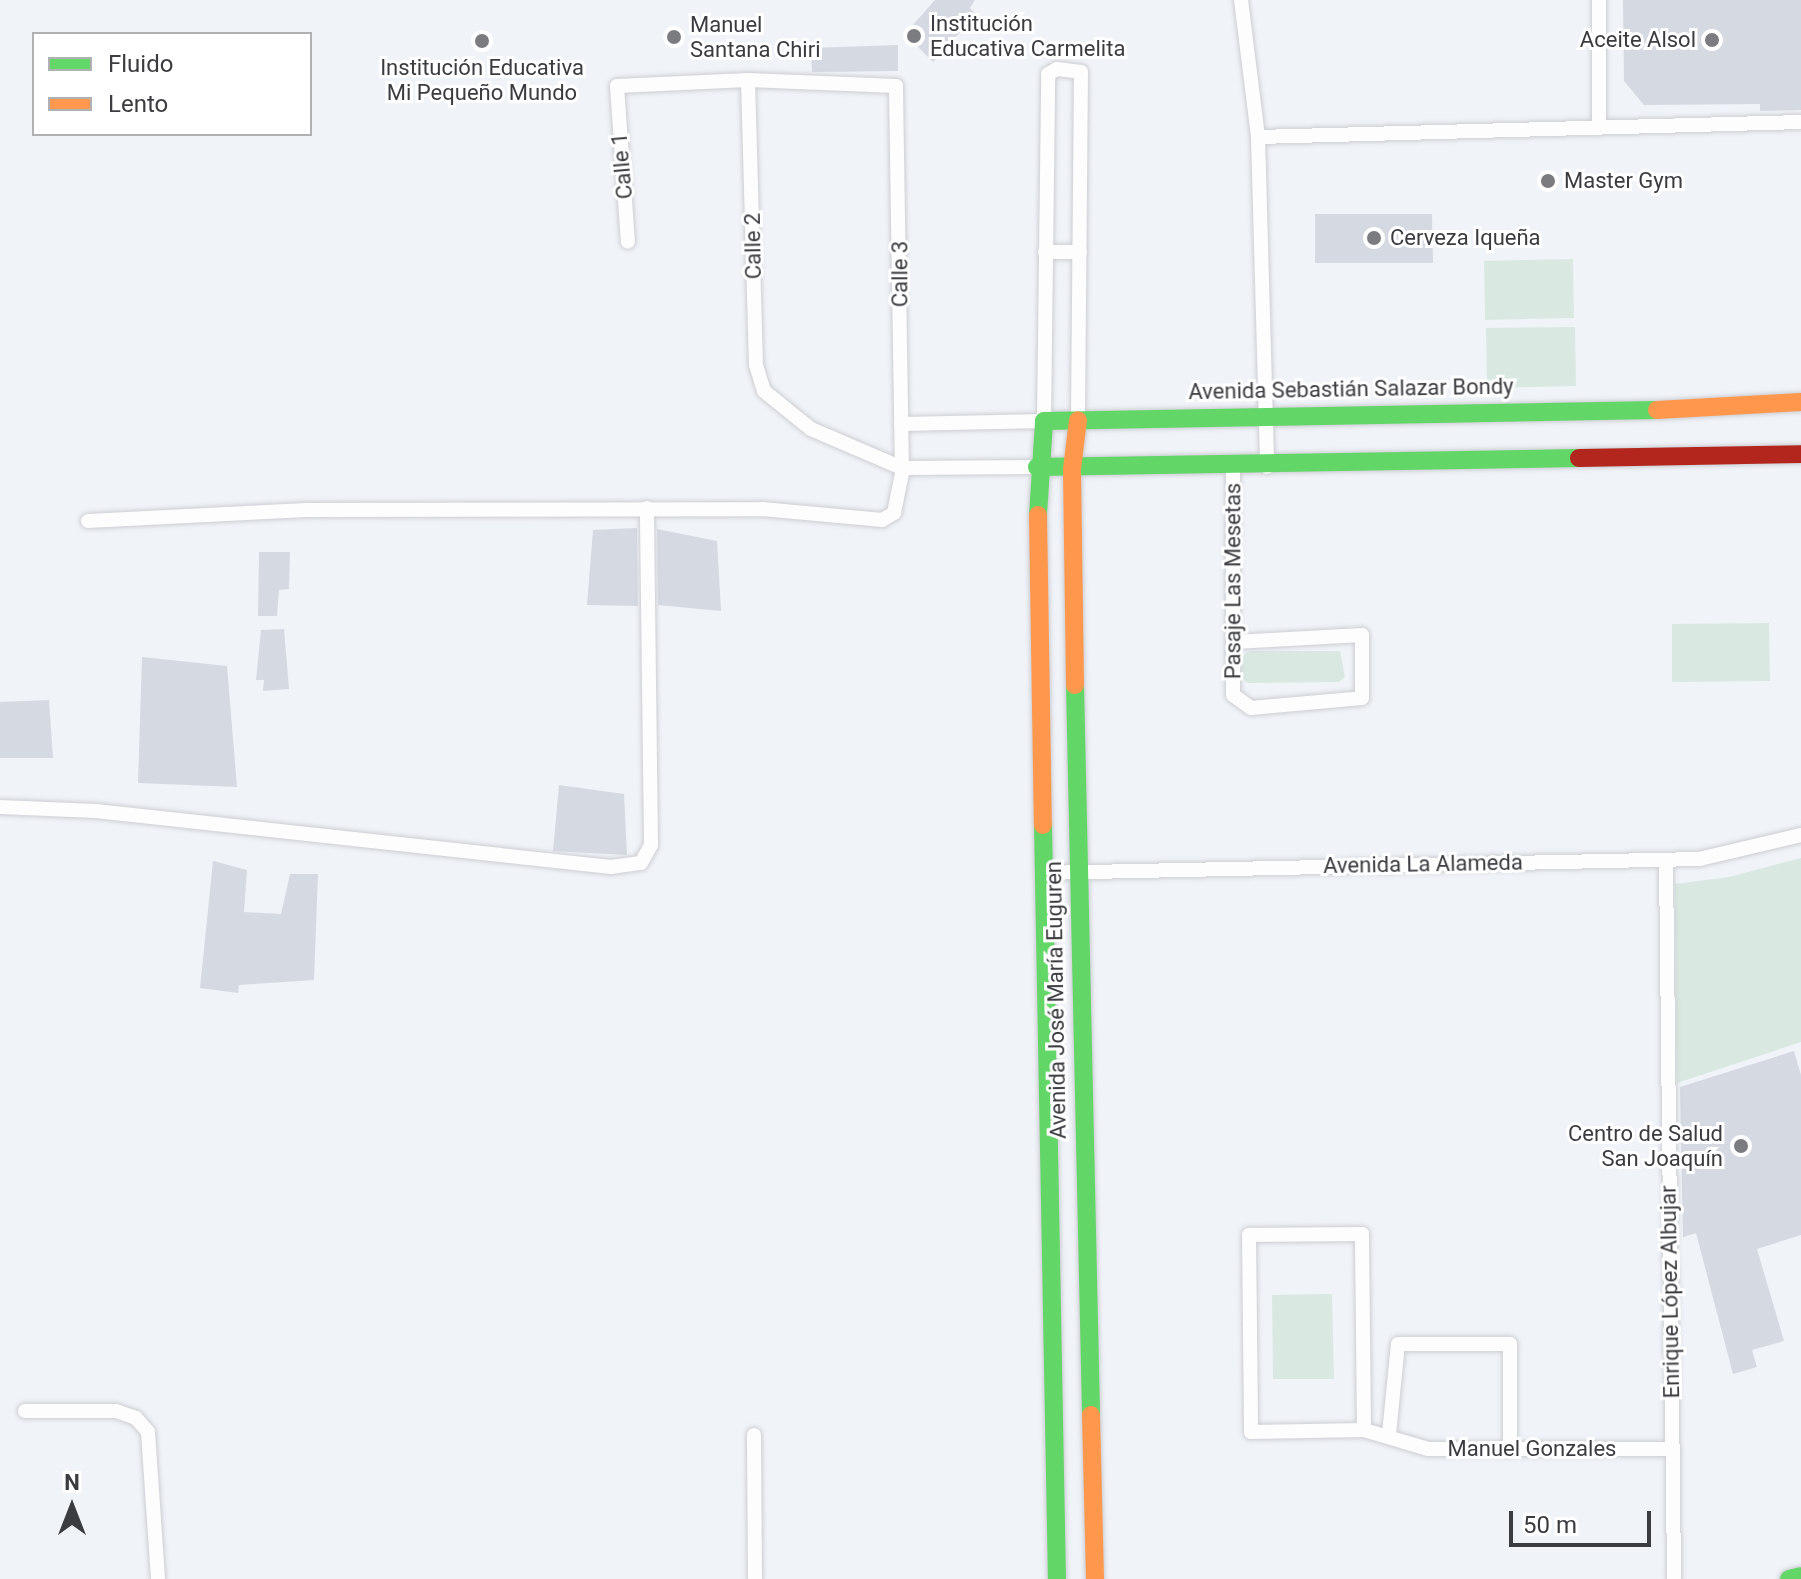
<!DOCTYPE html>
<meta charset="utf-8">
<style>
body{margin:0}
#map{position:relative;width:1801px;height:1579px;overflow:hidden;background:#f0f3f8;font-family:Roboto,sans-serif}
div>[style]{position:absolute}
.green>*{inset:0;background:#d9e9e1}
.building>*{inset:0;background:#d5d9e2}
.roads{filter:drop-shadow(0 0 2px #ccced2) drop-shadow(0 0 2px #ccced2)}
.street>*{height:14px;margin:-7px;padding:0 7px;transform-origin:7px;border-radius:7px;background:#fdfdfe}
.fast>*{height:18px;margin:-9px;padding:0 9px;transform-origin:9px;border-radius:9px;background:#63d668}
.slow>*{height:18px;margin:-9px;padding:0 9px;transform-origin:9px;border-radius:9px;background:#ff974d}
.jam>*{height:18px;margin:-9px;padding:0 9px;transform-origin:9px;border-radius:9px;background:#b3261e}
.dots>*{width:22px;height:22px;translate:-50% -50%;box-sizing:border-box;border:4px solid #fff;border-radius:50%}
span{translate:-50% -50%;white-space:nowrap;text-align:center;line-height:1.15;-webkit-text-stroke:6px #fff;paint-order:stroke}
.poi-label{font-size:22px;color:#3a3c40}
.left{translate:0 -50%;text-align:left}
.right{translate:-100% -50%;text-align:right}
.street-label{font-size:22px;color:#3a3c40}
.legend{position:absolute;left:32px;top:32px;width:280px;height:104px;box-sizing:border-box;background:#fff;border:2px solid #b0b1b3;margin:0;padding:10px 14px;list-style:none;font-size:24px;color:#3a3c40}
.legend li{display:flex;align-items:center;gap:16px;height:40px}
.legend b{width:40px;border:2px solid #b0b1b3}
.north{position:absolute;left:32px;top:1467px;width:80px;height:80px;-webkit-text-stroke:6px #fff;paint-order:stroke;rotate:0deg;font-size:22px;font-weight:700;line-height:32px;text-align:center;color:#3a3c40}
.north::after{content:'';display:block;margin:auto;width:28px;height:36px;background:#3a3c40;clip-path:polygon(50% 0,100% 100%,50% 72%,0 100%)}
.scale{position:absolute;left:1509px;top:1511px;width:142px;height:36px;box-sizing:border-box;border:4px solid #3a3c40;border-top:0;padding-left:10px;font-size:24px;line-height:28px;white-space:nowrap;color:#3a3c40;-webkit-text-stroke:6px #fff;paint-order:stroke}
</style>
<div id="map">
<div class="green">
<i style="clip-path:polygon(1573px 259px,1574px 318px,1485px 320px,1484px 261px)"></i>
<i style="clip-path:polygon(1575px 327px,1576px 386px,1487px 388px,1486px 328px)"></i>
<i style="clip-path:polygon(1769px 623px,1770px 681px,1672px 682px,1672px 624px)"></i>
<i style="clip-path:polygon(1249px 651px,1340px 651px,1345px 677px,1339px 682px,1248px 683px,1242px 678px,1241px 658px)"></i>
<i style="clip-path:polygon(1801px 858px,1801px 1042px,1677px 1083px,1675px 884px,1729px 877px)"></i>
<i style="clip-path:polygon(1332px 1294px,1334px 1379px,1273px 1379px,1272px 1295px)"></i>
</div>
<div class="building">
<i style="clip-path:polygon(935px 0,975px 0,970px 8px,976px 15px,933px 62px,905px 34px)"></i>
<i style="clip-path:polygon(1623px 0,1801px 0,1801px 110px,1760px 111px,1760px 104px,1644px 105px,1624px 81px)"></i>
<i style="clip-path:polygon(898px 45px,898px 71px,812px 72px,811px 48px)"></i>
<i style="clip-path:polygon(1315px 214px,1432px 214px,1433px 263px,1315px 263px)"></i>
<i style="clip-path:polygon(637px 528px,638px 606px,587px 605px,593px 530px)"></i>
<i style="clip-path:polygon(657px 529px,717px 541px,721px 611px,658px 605px)"></i>
<i style="clip-path:polygon(259px 552px,290px 552px,289px 589px,279px 590px,277px 616px,258px 616px)"></i>
<i style="clip-path:polygon(284px 629px,289px 689px,263px 691px,264px 680px,256px 680px,261px 630px)"></i>
<i style="clip-path:polygon(142px 657px,227px 666px,237px 787px,138px 783px)"></i>
<i style="clip-path:polygon(49px 700px,53px 758px,0 758px,0 702px)"></i>
<i style="clip-path:polygon(559px 785px,624px 794px,627px 855px,553px 851px)"></i>
<i style="clip-path:polygon(213px 861px,247px 870px,244px 912px,281px 914px,290px 874px,318px 874px,314px 980px,239px 985px,238px 993px,200px 988px)"></i>
<i style="clip-path:polygon(1794px 1051px,1801px 1075px,1801px 1235px,1757px 1249px,1784px 1341px,1752px 1350px,1757px 1367px,1733px 1374px,1696px 1233px,1683px 1237px,1680px 1087px)"></i>
</div>
<div class="roads">
<div class="street">
<i style="left:1241px;top:0;width:138px;rotate:82.9deg"></i>
<i style="left:1258px;top:137px;width:330px;rotate:88.4deg"></i>
<i style="left:1599px;top:0;width:128px;rotate:90deg"></i>
<i style="left:748px;top:80px;width:285px;rotate:88.4deg"></i>
<i style="left:756px;top:365px;width:27px;rotate:73deg"></i>
<i style="left:764px;top:391px;width:60px;rotate:39deg"></i>
<i style="left:811px;top:429px;width:99px;rotate:23.2deg"></i>
<i style="left:902px;top:468px;width:135px;rotate:-0.4deg"></i>
<i style="left:1258px;top:137px;width:543px;rotate:-1.58deg"></i>
<i style="left:1045px;top:252px;width:35px"></i>
<i style="left:901px;top:424px;width:143px;rotate:-1.2deg"></i>
<i style="left:1044px;top:421px;width:347px;rotate:-89.3deg"></i>
<i style="left:1048px;top:74px;width:10px;rotate:-29deg"></i>
<i style="left:1057px;top:69px;width:24px;rotate:7deg"></i>
<i style="left:1081px;top:72px;width:348px;rotate:90.5deg"></i>
<i style="left:1233px;top:467px;width:228px;rotate:90deg"></i>
<i style="left:1233px;top:695px;width:22px;rotate:36deg"></i>
<i style="left:1251px;top:708px;width:111px;rotate:-5.1deg"></i>
<i style="left:1362px;top:698px;width:63px;rotate:-90deg"></i>
<i style="left:1362px;top:635px;width:128px;rotate:176.9deg"></i>
<i style="left:88px;top:521px;width:218px;rotate:-2.9deg"></i>
<i style="left:306px;top:510px;width:456px;rotate:-0.1deg"></i>
<i style="left:762px;top:509px;width:121px;rotate:5.2deg"></i>
<i style="left:882px;top:520px;width:14px;rotate:-30deg"></i>
<i style="left:894px;top:513px;width:41px;rotate:-78.7deg"></i>
<i style="left:902px;top:473px;width:387px;rotate:-90.9deg"></i>
<i style="left:896px;top:86px;width:148px;rotate:-177.7deg"></i>
<i style="left:748px;top:80px;width:131px;rotate:177.4deg"></i>
<i style="left:617px;top:86px;width:156px;rotate:86deg"></i>
<i style="left:0;top:807px;width:96px;rotate:2.4deg"></i>
<i style="left:96px;top:811px;width:518px;rotate:6.21deg"></i>
<i style="left:611px;top:867px;width:30px;rotate:-8deg"></i>
<i style="left:641px;top:863px;width:21px;rotate:-61deg"></i>
<i style="left:651px;top:845px;width:337px;rotate:-90.7deg"></i>
<i style="left:1666px;top:861px;width:718px;rotate:89.36deg"></i>
<i style="left:1042px;top:873px;width:657px;rotate:-1.22deg"></i>
<i style="left:1699px;top:859px;width:105px;rotate:-13.2deg"></i>
<i style="left:25px;top:1411px;width:91px"></i>
<i style="left:116px;top:1411px;width:21px;rotate:19deg"></i>
<i style="left:136px;top:1418px;width:18px;rotate:49deg"></i>
<i style="left:148px;top:1432px;width:147px;rotate:86.1deg"></i>
<i style="left:1364px;top:1430px;width:196px;rotate:-90.6deg"></i>
<i style="left:1362px;top:1234px;width:113px;rotate:179.5deg"></i>
<i style="left:1249px;top:1235px;width:197px;rotate:89.4deg"></i>
<i style="left:1251px;top:1432px;width:113px;rotate:-1deg"></i>
<i style="left:1364px;top:1430px;width:67px;rotate:16.5deg"></i>
<i style="left:1428px;top:1449px;width:245px"></i>
<i style="left:1389px;top:1434px;width:90px;rotate:-84.3deg"></i>
<i style="left:1398px;top:1344px;width:112px"></i>
<i style="left:1510px;top:1344px;width:106px;rotate:90deg"></i>
<i style="left:754px;top:1435px;width:144px;rotate:89.6deg"></i>
</div>
<div class="fast">
<i style="left:1037px;top:467px;width:542px;rotate:-0.95deg"></i>
<i style="left:1038px;top:515px;width:94px;rotate:-86.3deg"></i>
<i style="left:1044px;top:421px;width:613px;rotate:-1.03deg"></i>
<i style="left:1075px;top:685px;width:730px;rotate:88.74deg"></i>
<i style="left:1043px;top:825px;width:754px;rotate:88.94deg"></i>
<i style="left:1789px;top:1579px;width:12px;rotate:-14deg"></i>
</div>
<div class="slow">
<i style="left:1657px;top:410px;width:144px;rotate:-3.2deg"></i>
<i style="left:1038px;top:515px;width:310px;rotate:89.1deg"></i>
<i style="left:1075px;top:685px;width:216px;rotate:-90.8deg"></i>
<i style="left:1072px;top:469px;width:49px;rotate:-83deg"></i>
<i style="left:1091px;top:1415px;width:164px;rotate:88.6deg"></i>
</div>
<div class="jam">
<i style="left:1579px;top:458px;width:222px;rotate:-1deg"></i>
</div>
</div>
<div class="dots">
<i style="left:914px;top:36px;background:#7a7c80"></i>
<i style="left:674px;top:37px;background:#7a7c80"></i>
<i style="left:1712px;top:40px;background:#7a7c80"></i>
<i style="left:482px;top:41px;background:#7a7c80"></i>
<i style="left:1548px;top:181px;background:#7a7c80"></i>
<i style="left:1374px;top:238px;background:#7a7c80"></i>
<i style="left:1741px;top:1146px;background:#7a7c80"></i>
</div>
<div class="poi-label">
<span class="left" style="left:930px;top:36px">Institución<br>Educativa Carmelita</span>
<span class="left" style="left:690px;top:37px">Manuel<br>Santana Chiri</span>
<span class="right" style="left:1696px;top:40px">Aceite Alsol</span>
<span style="left:482px;top:80px">Institución Educativa<br>Mi Pequeño Mundo</span>
<span class="left" style="left:1564px;top:181px">Master Gym</span>
<span class="left" style="left:1390px;top:238px">Cerveza Iqueña</span>
<span class="right" style="left:1723px;top:1146px">Centro de Salud<br>San Joaquín</span>
</div>
<div class="street-label">
<span style="left:622px;top:166px;rotate:-95deg">Calle 1</span>
<span style="left:753px;top:246px;rotate:-91deg">Calle 2</span>
<span style="left:900px;top:274px;rotate:-90deg">Calle 3</span>
<span style="left:1351px;top:389px;rotate:-1deg">Avenida Sebastián Salazar Bondy</span>
<span style="left:1233px;top:581px;rotate:-90deg">Pasaje Las Mesetas</span>
<span style="left:1423px;top:864px;rotate:-1deg">Avenida La Alameda</span>
<span style="left:1056px;top:1000px;rotate:-91deg">Avenida José María Euguren</span>
<span style="left:1670px;top:1292px;rotate:-91deg">Enrique López Albujar</span>
<span style="left:1532px;top:1449px">Manuel Gonzales</span>
</div>
<ul class="legend">
<li><b style="height:10px;background:#63d668"></b>Fluido</li>
<li><b style="height:10px;background:#ff974d"></b>Lento</li>
</ul>
<div class="north">N</div>
<div class="scale">50 m</div>
</div>
